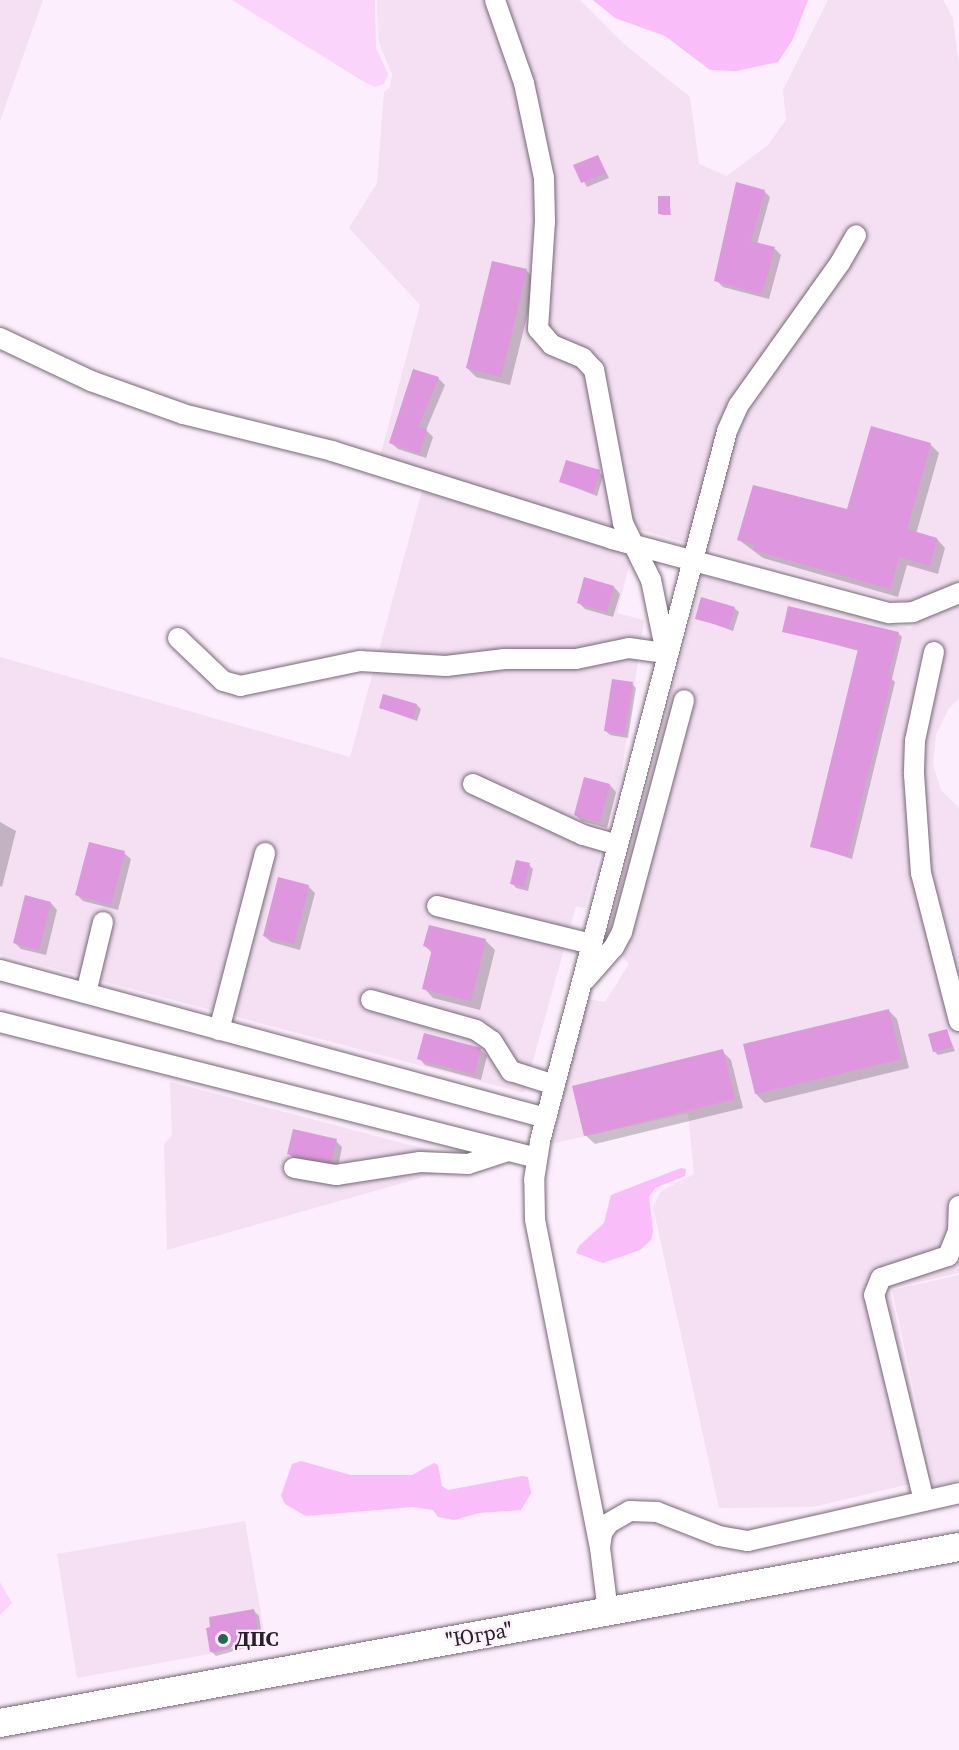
<!DOCTYPE html>
<meta charset="utf-8">
<style>
body{margin:0}
#map{position:relative;width:959px;height:1750px;overflow:hidden;background:#fdeefd;font-family:"Source Serif 4",serif}
div>[style]{position:absolute}
.built>*{inset:0;background:#f4dff3}
.green>*{inset:0;background:#fad4fa}
.water>*{inset:0;background:#f9bdf9}
.shadow>*{inset:0;background:#0003}
.building>*{inset:0;background:#de96df}
.roads{filter:drop-shadow(0 0 2px #766975) drop-shadow(0 0 2px #766975)}
.minor>*{height:20px;margin:-10px;padding:0 10px;transform-origin:10px;border-radius:10px;background:#fff}
.highway>*{height:28px;margin:-14px;padding:0 14px;transform-origin:14px;border-radius:14px;background:#fff}
.dots>*{width:16px;height:16px;translate:-50% -50%;box-sizing:border-box;border:3px solid #fdeefd;border-radius:50%}
span{translate:-50% -50%;white-space:nowrap;text-align:center;line-height:1.15;-webkit-text-stroke:4.5px #fdeefd;paint-order:stroke}
.street-label{font-size:21px;color:#262126}
.poi-label{font-size:21px;color:#262126;font-weight:700}
.left{translate:0 -50%;text-align:left}
</style>
<div id="map">
<div class="built">
<i style="clip-path:polygon(0 0,43px 0,0 121px)"></i>
<i style="clip-path:polygon(377px 0,580px 0,624px 44px,690px 97px,699px 164px,727px 176px,768px 145px,786px 120px,783px 90px,828px 0,943px 0,953px 18px,959px 66px,959px 699px,949px 708px,936px 735px,933px 765px,941px 790px,959px 808px,959px 1273px,890px 1289px,931px 1479px,813px 1507px,719px 1508px,653px 1207px,661px 1191px,694px 1174px,688px 1113px,551px 1144px,587px 999px,605px 1002px,629px 964px,606px 939px,703px 575px,910px 629px,920px 620px,906px 604px,634px 528px,619px 529px,380px 457px,420px 305px,349px 228px,377px 183px,384px 92px,390px 87px,392px 74px,379px 43px)"></i>
<i style="clip-path:polygon(422px 491px,632px 554px,617px 613px,644px 620px,621px 777px,585px 908px,576px 906px,524px 1093px,0 954px,0 657px,350px 757px)"></i>
<i style="clip-path:polygon(170px 1082px,456px 1157px,451px 1175px,438px 1173px,167px 1250px,164px 1144px,172px 1135px)"></i>
<i style="clip-path:polygon(959px 1275px,959px 1480px,934px 1486px,892px 1290px)"></i>
<i style="clip-path:polygon(245px 1521px,265px 1637px,236px 1642px,237px 1647px,210px 1654px,77px 1678px,57px 1554px)"></i>
</div>
<div class="green">
<i style="clip-path:polygon(232px 0,375px 0,376px 48px,388px 74px,384px 84px,375px 87px,361px 80px)"></i>
<i style="clip-path:polygon(0 1582px,12px 1603px,0 1615px)"></i>
</div>
<div class="water">
<i style="clip-path:polygon(593px 0,808px 0,793px 39px,778px 62px,736px 71px,710px 70px,665px 36px,615px 18px)"></i>
<i style="clip-path:polygon(681px 1168px,686px 1169px,685px 1176px,655px 1188px,649px 1197px,653px 1231px,651px 1240px,640px 1250px,603px 1263px,576px 1253px,579px 1246px,604px 1223px,611px 1195px)"></i>
<i style="clip-path:polygon(301px 1461px,351px 1475px,412px 1475px,434px 1463px,438px 1465px,442px 1486px,448px 1490px,522px 1476px,528px 1477px,531px 1493px,521px 1510px,479px 1513px,454px 1520px,438px 1517px,433px 1510px,413px 1507px,306px 1516px,285px 1504px,281px 1496px,292px 1464px)"></i>
</div>
<div class="shadow">
<i style="clip-path:polygon(598px 156px,609px 178px,587px 187px,575px 166px)"></i>
<i style="clip-path:polygon(764px 191px,770px 197px,757px 244px,775px 249px,781px 255px,769px 299px,723px 287px,716px 280px)"></i>
<i style="clip-path:polygon(669px 198px,671px 215px,661px 215px,660px 213px)"></i>
<i style="clip-path:polygon(493px 263px,527px 271px,536px 280px,510px 385px,476px 377px,467px 368px)"></i>
<i style="clip-path:polygon(438px 378px,445px 385px,426px 430px,433px 437px,426px 458px,398px 449px,391px 443px)"></i>
<i style="clip-path:polygon(930px 444px,939px 453px,916px 534px,937px 539px,945px 548px,938px 574px,907px 565px,898px 597px,763px 558px,739px 540px,848px 511px)"></i>
<i style="clip-path:polygon(599px 472px,603px 476px,597px 496px,561px 482px)"></i>
<i style="clip-path:polygon(614px 587px,620px 594px,613px 617px,585px 609px,579px 603px)"></i>
<i style="clip-path:polygon(734px 608px,739px 612px,733px 631px,697px 618px)"></i>
<i style="clip-path:polygon(783px 631px,898px 633px,902px 637px,892px 679px,895px 682px,852px 859px,811px 846px,859px 651px)"></i>
<i style="clip-path:polygon(632px 684px,636px 688px,628px 738px,610px 735px,606px 731px)"></i>
<i style="clip-path:polygon(417px 705px,421px 709px,417px 721px,380px 708px)"></i>
<i style="clip-path:polygon(610px 785px,616px 792px,607px 828px,582px 821px,575px 815px)"></i>
<i style="clip-path:polygon(0 822px,16px 831px,2px 887px,0 886px)"></i>
<i style="clip-path:polygon(124px 853px,131px 859px,118px 910px,83px 901px,77px 895px)"></i>
<i style="clip-path:polygon(529px 865px,533px 869px,528px 891px,516px 888px,512px 883px)"></i>
<i style="clip-path:polygon(308px 886px,315px 893px,300px 950px,271px 942px,264px 936px)"></i>
<i style="clip-path:polygon(51px 903px,57px 910px,46px 955px,21px 949px,15px 943px)"></i>
<i style="clip-path:polygon(430px 927px,486px 941px,495px 950px,480px 1010px,433px 998px,424px 988px,433px 954px,425px 946px)"></i>
<i style="clip-path:polygon(888px 1010px,897px 1019px,909px 1068px,765px 1103px,756px 1094px,745px 1045px)"></i>
<i style="clip-path:polygon(947px 1031px,955px 1051px,938px 1055px,934px 1051px)"></i>
<i style="clip-path:polygon(425px 1034px,481px 1050px,487px 1056px,481px 1080px,425px 1065px,419px 1058px)"></i>
<i style="clip-path:polygon(722px 1051px,731px 1060px,743px 1108px,595px 1144px,585px 1135px)"></i>
<i style="clip-path:polygon(336px 1141px,342px 1147px,338px 1168px,296px 1160px,289px 1154px)"></i>
<i style="clip-path:polygon(254px 1611px,259px 1616px,263px 1643px,216px 1656px,211px 1651px)"></i>
</div>
<div class="building">
<i style="clip-path:polygon(598px 155px,606px 173px,581px 183px,573px 165px)"></i>
<i style="clip-path:polygon(736px 182px,765px 190px,751px 241px,775px 247px,762px 294px,714px 281px)"></i>
<i style="clip-path:polygon(658px 196px,670px 196px,670px 214px,658px 214px)"></i>
<i style="clip-path:polygon(492px 261px,527px 269px,501px 377px,466px 368px)"></i>
<i style="clip-path:polygon(413px 369px,439px 377px,418px 427px,427px 429px,419px 453px,389px 443px)"></i>
<i style="clip-path:polygon(871px 426px,931px 443px,907px 529px,937px 538px,930px 566px,899px 557px,890px 589px,753px 550px,754px 545px,737px 540px,753px 485px,847px 509px)"></i>
<i style="clip-path:polygon(566px 460px,600px 470px,593px 493px,559px 482px)"></i>
<i style="clip-path:polygon(584px 577px,614px 586px,607px 612px,577px 603px)"></i>
<i style="clip-path:polygon(701px 597px,735px 607px,729px 628px,695px 619px)"></i>
<i style="clip-path:polygon(788px 606px,899px 632px,888px 676px,892px 677px,848px 856px,810px 847px,858px 649px,782px 632px)"></i>
<i style="clip-path:polygon(612px 679px,633px 682px,624px 734px,604px 731px)"></i>
<i style="clip-path:polygon(383px 694px,417px 704px,413px 718px,379px 708px)"></i>
<i style="clip-path:polygon(584px 777px,610px 784px,600px 822px,574px 815px)"></i>
<i style="clip-path:polygon(89px 842px,125px 851px,111px 905px,75px 895px)"></i>
<i style="clip-path:polygon(516px 860px,530px 863px,524px 887px,510px 884px)"></i>
<i style="clip-path:polygon(278px 877px,309px 885px,294px 944px,263px 936px)"></i>
<i style="clip-path:polygon(25px 895px,51px 902px,39px 950px,13px 943px)"></i>
<i style="clip-path:polygon(429px 925px,486px 939px,471px 1001px,422px 989px,432px 949px,423px 946px)"></i>
<i style="clip-path:polygon(889px 1009px,901px 1059px,755px 1094px,743px 1044px)"></i>
<i style="clip-path:polygon(947px 1029px,952px 1047px,933px 1052px,928px 1034px)"></i>
<i style="clip-path:polygon(424px 1033px,481px 1048px,474px 1074px,417px 1059px)"></i>
<i style="clip-path:polygon(723px 1049px,735px 1099px,584px 1136px,572px 1086px)"></i>
<i style="clip-path:polygon(293px 1129px,337px 1139px,331px 1162px,287px 1154px)"></i>
<i style="clip-path:polygon(254px 1609px,259px 1638px,236px 1642px,237px 1647px,210px 1652px,206px 1628px,210px 1627px,209px 1617px)"></i>
</div>
<div class="roads">
<div class="minor">
<i style="left:0;top:338px;width:101px;rotate:25.3deg"></i>
<i style="left:91px;top:381px;width:98px;rotate:19.7deg"></i>
<i style="left:183px;top:414px;width:154px;rotate:13.9deg"></i>
<i style="left:332px;top:451px;width:294px;rotate:17.4deg"></i>
<i style="left:612px;top:539px;width:287px;rotate:15deg"></i>
<i style="left:889px;top:613px;width:24px;rotate:-2deg"></i>
<i style="left:913px;top:612px;width:50px;rotate:-22.4deg"></i>
<i style="left:178px;top:638px;width:62px;rotate:43.7deg"></i>
<i style="left:223px;top:681px;width:18px;rotate:16deg"></i>
<i style="left:240px;top:686px;width:123px;rotate:-11.8deg"></i>
<i style="left:360px;top:661px;width:86px;rotate:3.3deg"></i>
<i style="left:446px;top:666px;width:59px;rotate:-6.8deg"></i>
<i style="left:505px;top:659px;width:71px"></i>
<i style="left:576px;top:659px;width:54px;rotate:-11.7deg"></i>
<i style="left:629px;top:648px;width:37px;rotate:8deg"></i>
<i style="left:666px;top:653px;width:75px;rotate:-101.6deg"></i>
<i style="left:651px;top:580px;width:64px;rotate:-116.2deg"></i>
<i style="left:623px;top:523px;width:156px;rotate:-100.7deg"></i>
<i style="left:594px;top:370px;width:16px;rotate:-133deg"></i>
<i style="left:583px;top:358px;width:34px;rotate:-157deg"></i>
<i style="left:552px;top:345px;width:21px;rotate:-131deg"></i>
<i style="left:538px;top:329px;width:107px;rotate:-86.3deg"></i>
<i style="left:545px;top:222px;width:44px;rotate:-91.3deg"></i>
<i style="left:544px;top:178px;width:97px;rotate:-101.9deg"></i>
<i style="left:524px;top:83px;width:88px;rotate:-109.3deg"></i>
<i style="left:934px;top:652px;width:91px;rotate:102.1deg"></i>
<i style="left:915px;top:741px;width:33px;rotate:92deg"></i>
<i style="left:914px;top:774px;width:99px;rotate:86deg"></i>
<i style="left:921px;top:873px;width:153px;rotate:75.6deg"></i>
<i style="left:473px;top:784px;width:121px;rotate:24.9deg"></i>
<i style="left:583px;top:835px;width:35px;rotate:16deg"></i>
<i style="left:437px;top:906px;width:160px;rotate:13.8deg"></i>
<i style="left:0;top:970px;width:566px;rotate:15.17deg"></i>
<i style="left:585px;top:980px;width:44px;rotate:-48.7deg"></i>
<i style="left:614px;top:947px;width:17px;rotate:-62deg"></i>
<i style="left:622px;top:932px;width:240px;rotate:-75deg"></i>
<i style="left:86px;top:993px;width:73px;rotate:-76.5deg"></i>
<i style="left:371px;top:1000px;width:109px;rotate:15.9deg"></i>
<i style="left:476px;top:1030px;width:19px;rotate:35deg"></i>
<i style="left:492px;top:1041px;width:36px;rotate:58deg"></i>
<i style="left:511px;top:1071px;width:46px;rotate:17.7deg"></i>
<i style="left:0;top:1022px;width:554px;rotate:14.21deg"></i>
<i style="left:219px;top:1030px;width:183px;rotate:-75.4deg"></i>
<i style="left:294px;top:1168px;width:43px;rotate:9.5deg"></i>
<i style="left:336px;top:1175px;width:85px;rotate:-8.8deg"></i>
<i style="left:420px;top:1162px;width:48px;rotate:2.4deg"></i>
<i style="left:468px;top:1164px;width:42px;rotate:-18deg"></i>
<i style="left:924px;top:1501px;width:212px;rotate:-103.6deg"></i>
<i style="left:874px;top:1295px;width:18px;rotate:-68deg"></i>
<i style="left:881px;top:1278px;width:71px;rotate:-18.2deg"></i>
<i style="left:948px;top:1256px;width:27px;rotate:-68deg"></i>
<i style="left:958px;top:1231px;width:25px;rotate:-88deg"></i>
<i style="left:600px;top:1548px;width:335px;rotate:-101.2deg"></i>
<i style="left:535px;top:1219px;width:39px;rotate:-91deg"></i>
<i style="left:534px;top:1180px;width:39px;rotate:-81deg"></i>
<i style="left:540px;top:1141px;width:734px;rotate:-75.24deg"></i>
<i style="left:727px;top:431px;width:27px;rotate:-66deg"></i>
<i style="left:738px;top:406px;width:176px;rotate:-54.5deg"></i>
<i style="left:840px;top:263px;width:32px;rotate:-60deg"></i>
<i style="left:608px;top:1612px;width:64px;rotate:-97.1deg"></i>
<i style="left:600px;top:1548px;width:15px;rotate:-82deg"></i>
<i style="left:602px;top:1533px;width:12px;rotate:-55deg"></i>
<i style="left:609px;top:1523px;width:24px;rotate:-30deg"></i>
<i style="left:630px;top:1511px;width:27px;rotate:2deg"></i>
<i style="left:657px;top:1512px;width:66px;rotate:21.2deg"></i>
<i style="left:719px;top:1536px;width:29px;rotate:10deg"></i>
<i style="left:748px;top:1541px;width:216px;rotate:-12.8deg"></i>
</div>
<div class="highway">
<i style="left:0;top:1723px;width:975px;rotate:-10.4deg"></i>
</div>
</div>
<div class="dots">
<i style="left:223px;top:1639px;background:#226658"></i>
</div>
<div class="street-label">
<span style="left:479px;top:1635px;rotate:-10deg">"Югра"</span>
</div>
<div class="poi-label">
<span class="left" style="left:235px;top:1639px">ДПС</span>
</div>
</div>
